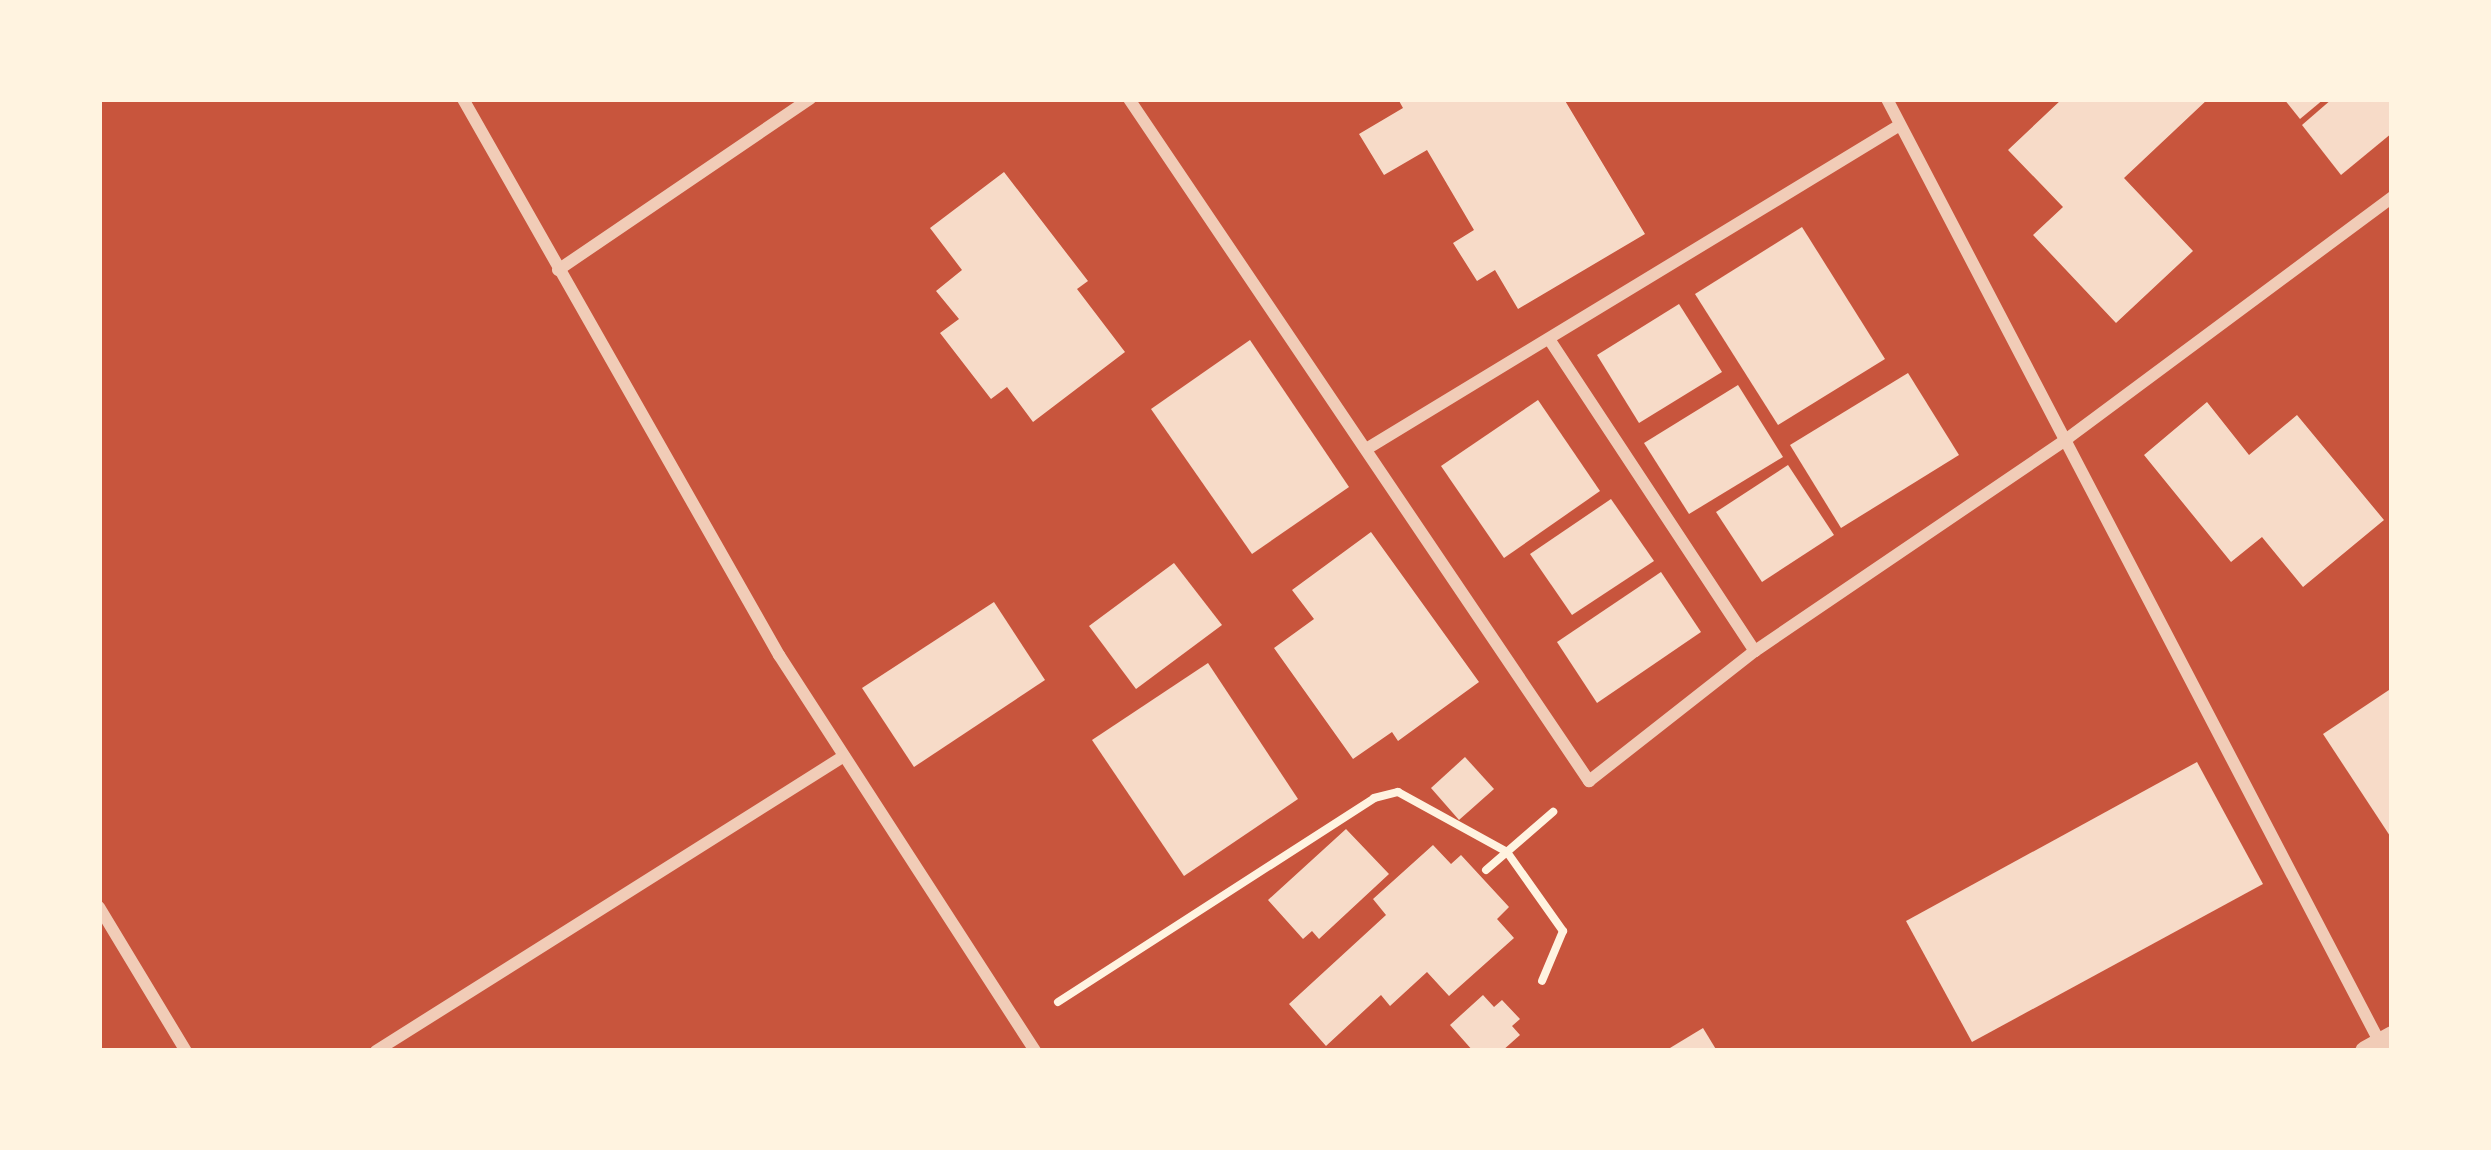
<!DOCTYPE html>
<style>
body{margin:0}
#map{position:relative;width:2491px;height:1150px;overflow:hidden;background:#c8553d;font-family:Signika,sans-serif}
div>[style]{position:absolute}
.building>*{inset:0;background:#f7dbc8}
.path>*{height:8px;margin:-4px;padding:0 4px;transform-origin:4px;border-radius:4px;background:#fff3e0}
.minor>*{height:12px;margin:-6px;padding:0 6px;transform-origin:6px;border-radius:6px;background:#f1ccb7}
.tertiary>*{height:21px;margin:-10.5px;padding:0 10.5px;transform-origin:10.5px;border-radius:10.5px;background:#f1ccb7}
span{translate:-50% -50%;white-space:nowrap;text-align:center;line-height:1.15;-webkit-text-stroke:12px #fff3e0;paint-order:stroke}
.frame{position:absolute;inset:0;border:102px solid #fff3e0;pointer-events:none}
</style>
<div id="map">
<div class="building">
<i style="clip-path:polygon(1398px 99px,1564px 99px,1645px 234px,1518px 309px,1495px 270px,1477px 281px,1453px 243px,1474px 230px,1427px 150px,1384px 175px,1359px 134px,1403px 108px)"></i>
<i style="clip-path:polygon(2062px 99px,2208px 99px,2124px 178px,2193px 251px,2116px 323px,2033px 235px,2063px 207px,2008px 150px)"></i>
<i style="clip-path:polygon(2284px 99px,2324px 99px,2300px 119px)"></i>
<i style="clip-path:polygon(2332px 99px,2392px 99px,2392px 133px,2341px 175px,2302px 125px)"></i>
<i style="clip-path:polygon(1004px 172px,1088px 281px,1077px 289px,1125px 352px,1033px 422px,1007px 387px,991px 399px,940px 333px,959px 319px,936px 291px,962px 270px,930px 228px)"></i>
<i style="clip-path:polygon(1802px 227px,1885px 359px,1778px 425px,1695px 294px)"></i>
<i style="clip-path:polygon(1679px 304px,1722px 372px,1639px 423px,1597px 355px)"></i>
<i style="clip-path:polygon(1250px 340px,1349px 487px,1252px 554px,1151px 409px)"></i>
<i style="clip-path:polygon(1908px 373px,1959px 455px,1841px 528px,1790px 445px)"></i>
<i style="clip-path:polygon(1738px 385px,1783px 457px,1689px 514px,1644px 443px)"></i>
<i style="clip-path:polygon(1538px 400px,1600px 491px,1504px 558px,1441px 466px)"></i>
<i style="clip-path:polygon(2207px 402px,2249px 455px,2297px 415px,2384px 520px,2303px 587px,2262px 537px,2231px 562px,2144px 455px)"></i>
<i style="clip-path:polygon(1788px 465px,1834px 535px,1762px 582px,1716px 512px)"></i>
<i style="clip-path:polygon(1611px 499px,1654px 561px,1572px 615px,1530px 554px)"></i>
<i style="clip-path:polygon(1371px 532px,1479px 682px,1398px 741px,1392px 732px,1353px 759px,1274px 648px,1314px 619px,1292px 590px)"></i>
<i style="clip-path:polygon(1174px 563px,1222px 625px,1136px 689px,1089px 626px)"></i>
<i style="clip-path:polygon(1661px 572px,1701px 632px,1597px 703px,1557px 642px)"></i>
<i style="clip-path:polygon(994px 602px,1045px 680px,914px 767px,862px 688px)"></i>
<i style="clip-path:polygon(1208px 663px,1298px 799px,1184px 876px,1092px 740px)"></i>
<i style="clip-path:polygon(2392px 688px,2392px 839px,2323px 734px)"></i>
<i style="clip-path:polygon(1465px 757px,1494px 789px,1459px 820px,1431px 788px)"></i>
<i style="clip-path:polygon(2197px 762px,2263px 884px,1972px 1042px,1906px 921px)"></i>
<i style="clip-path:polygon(1346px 829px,1389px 874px,1319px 939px,1312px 931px,1303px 939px,1268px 900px)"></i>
<i style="clip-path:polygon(1433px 845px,1451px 864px,1461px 855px,1509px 907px,1497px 919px,1514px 938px,1449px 996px,1427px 972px,1390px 1006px,1381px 995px,1326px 1046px,1289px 1004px,1386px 915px,1373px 899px)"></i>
<i style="clip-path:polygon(1483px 995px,1494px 1007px,1502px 1000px,1520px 1019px,1512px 1026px,1520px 1035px,1502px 1051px,1473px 1051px,1450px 1025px)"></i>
<i style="clip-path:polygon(1703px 1028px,1717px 1051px,1665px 1051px)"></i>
</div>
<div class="path">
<i style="left:1486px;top:870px;width:89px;rotate:-40.9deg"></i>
<i style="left:1058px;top:1002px;width:376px;rotate:-32.8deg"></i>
<i style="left:1374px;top:798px;width:25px;rotate:-14deg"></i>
<i style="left:1398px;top:792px;width:124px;rotate:28.8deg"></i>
<i style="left:1507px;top:852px;width:97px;rotate:54.7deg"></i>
<i style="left:1563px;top:931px;width:54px;rotate:112.8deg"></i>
</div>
<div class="minor">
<i style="left:463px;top:99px;width:640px;rotate:60.39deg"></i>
<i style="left:779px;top:655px;width:472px;rotate:57.1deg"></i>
<i style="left:1129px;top:99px;width:823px;rotate:56deg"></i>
<i style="left:1589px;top:781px;width:211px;rotate:-38.1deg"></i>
<i style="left:1755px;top:651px;width:379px;rotate:-34.2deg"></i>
<i style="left:2068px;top:438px;width:404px;rotate:-36.6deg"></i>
<i style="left:1887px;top:99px;width:1065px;rotate:62.42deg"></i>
<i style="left:558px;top:270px;width:305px;rotate:-34.2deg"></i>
<i style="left:1549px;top:339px;width:374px;rotate:56.6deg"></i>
<i style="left:1368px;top:448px;width:622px;rotate:-31.26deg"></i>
<i style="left:99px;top:907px;width:168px;rotate:58.9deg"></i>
<i style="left:376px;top:1051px;width:553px;rotate:-32.22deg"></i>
</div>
<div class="tertiary">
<i style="left:2365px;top:1051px;width:31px;rotate:-29deg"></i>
</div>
<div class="frame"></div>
</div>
